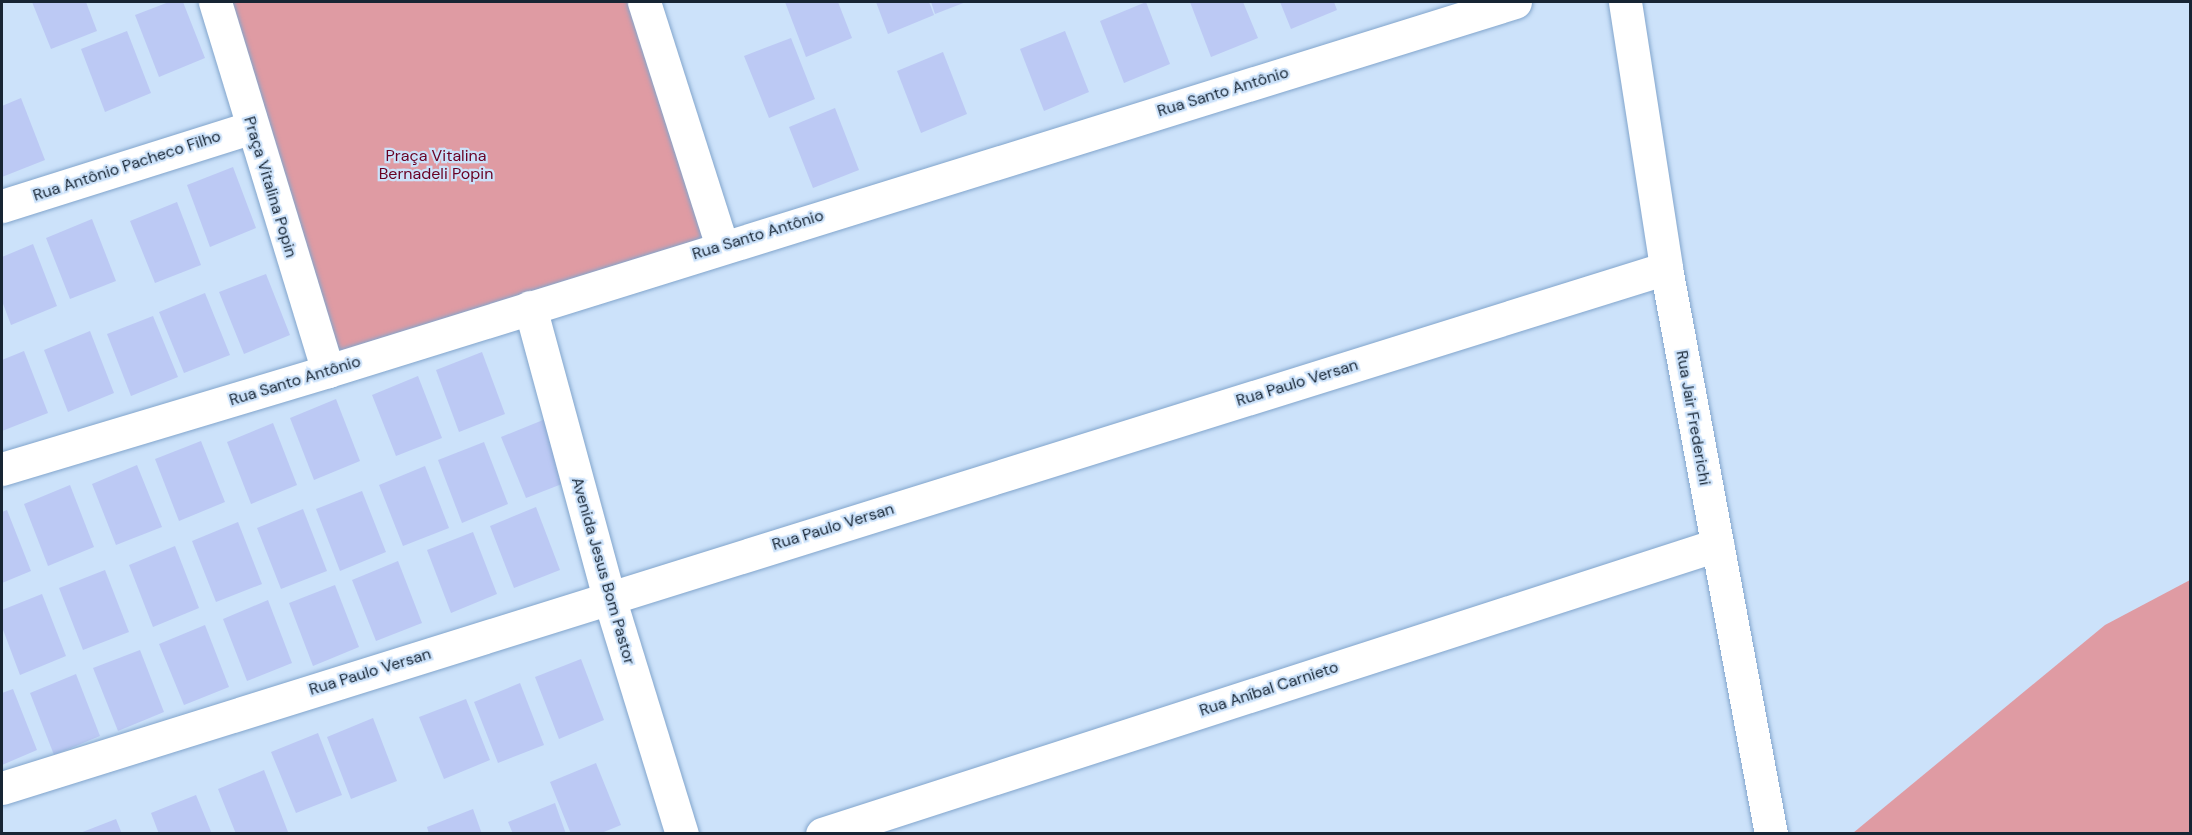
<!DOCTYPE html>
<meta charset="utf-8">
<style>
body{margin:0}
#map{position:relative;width:2192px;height:835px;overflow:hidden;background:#cce2fa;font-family:"DM Sans",sans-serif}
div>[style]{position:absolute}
.green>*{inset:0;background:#df9ba3}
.building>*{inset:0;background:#bcc9f4}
.roads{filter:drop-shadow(0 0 2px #82a5cc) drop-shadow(0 0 2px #82a5cc)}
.street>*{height:33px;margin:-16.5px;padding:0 16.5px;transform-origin:16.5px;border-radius:16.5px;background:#fff}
span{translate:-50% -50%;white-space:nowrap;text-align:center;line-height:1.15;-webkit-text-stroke:4.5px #cce2fa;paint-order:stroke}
.street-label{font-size:16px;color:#172534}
.park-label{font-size:16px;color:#680023}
.frame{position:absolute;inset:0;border:3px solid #172534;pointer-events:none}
</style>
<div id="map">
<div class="green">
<i style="clip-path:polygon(215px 2px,644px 2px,722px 246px,328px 371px)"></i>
<i style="clip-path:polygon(2190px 580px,2190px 833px,1853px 833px,2105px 625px)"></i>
</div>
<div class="building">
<i style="clip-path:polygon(32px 2px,86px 2px,97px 31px,51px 49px)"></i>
<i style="clip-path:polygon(169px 2px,183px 2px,205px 58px,159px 77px,135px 15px)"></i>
<i style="clip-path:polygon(785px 2px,838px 2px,852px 38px,806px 57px)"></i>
<i style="clip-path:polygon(876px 2px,929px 2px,934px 15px,888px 34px)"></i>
<i style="clip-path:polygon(931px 2px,966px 2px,935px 14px)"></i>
<i style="clip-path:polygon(1146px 2px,1170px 64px,1124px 83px,1100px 21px)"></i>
<i style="clip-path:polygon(1190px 2px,1243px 2px,1258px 38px,1211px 57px)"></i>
<i style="clip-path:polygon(1280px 2px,1334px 2px,1337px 10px,1291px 29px)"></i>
<i style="clip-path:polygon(127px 31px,151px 93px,105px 112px,81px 49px)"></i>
<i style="clip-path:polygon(1065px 31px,1089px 92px,1044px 111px,1020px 49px)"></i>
<i style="clip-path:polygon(791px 38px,815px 99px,769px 118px,744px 56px)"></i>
<i style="clip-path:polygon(943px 52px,967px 114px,921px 133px,897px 71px)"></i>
<i style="clip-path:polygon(21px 98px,45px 160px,2px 177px,2px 106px)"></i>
<i style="clip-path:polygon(835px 108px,859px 170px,813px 188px,789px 127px)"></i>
<i style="clip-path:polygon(233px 167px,256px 228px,210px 247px,187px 185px)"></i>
<i style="clip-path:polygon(177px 202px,201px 265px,155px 283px,130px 221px)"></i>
<i style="clip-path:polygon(92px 219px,116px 281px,70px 299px,46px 238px)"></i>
<i style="clip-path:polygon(33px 244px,57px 306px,11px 325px,2px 301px,2px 257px)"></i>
<i style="clip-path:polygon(266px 274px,290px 335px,244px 354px,219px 292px)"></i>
<i style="clip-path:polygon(205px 293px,230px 355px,184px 373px,159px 312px)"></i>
<i style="clip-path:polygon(153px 316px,178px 377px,131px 396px,107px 334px)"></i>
<i style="clip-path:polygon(90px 331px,114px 393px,68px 412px,44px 350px)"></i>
<i style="clip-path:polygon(24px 351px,48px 413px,2px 431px,2px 360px)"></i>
<i style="clip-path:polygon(482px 352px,505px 414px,459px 432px,436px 370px)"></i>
<i style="clip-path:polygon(418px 376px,442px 438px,396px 456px,372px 395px)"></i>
<i style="clip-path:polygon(336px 399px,360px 461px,314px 480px,290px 418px)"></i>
<i style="clip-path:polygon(548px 418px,572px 480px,526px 498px,501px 437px)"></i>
<i style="clip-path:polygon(273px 423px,297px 485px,251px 504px,227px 442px)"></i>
<i style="clip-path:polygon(201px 441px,225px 502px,179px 521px,155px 459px)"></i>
<i style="clip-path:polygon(484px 442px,508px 504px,462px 523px,438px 460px)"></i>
<i style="clip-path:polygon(137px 465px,162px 527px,116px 545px,92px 484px)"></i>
<i style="clip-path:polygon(425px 466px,449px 528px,403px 546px,379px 485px)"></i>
<i style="clip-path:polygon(70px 485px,94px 547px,48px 566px,24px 504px)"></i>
<i style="clip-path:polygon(362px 491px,386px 552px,340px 571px,316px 509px)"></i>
<i style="clip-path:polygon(536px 507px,560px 570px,514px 588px,490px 526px)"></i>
<i style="clip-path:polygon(303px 509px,327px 571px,281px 589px,257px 528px)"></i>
<i style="clip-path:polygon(7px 510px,31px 571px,2px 583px,2px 512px)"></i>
<i style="clip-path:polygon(238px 522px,262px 584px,216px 602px,192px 541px)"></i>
<i style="clip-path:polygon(473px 532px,497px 594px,451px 613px,427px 550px)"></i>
<i style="clip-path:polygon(175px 546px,199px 608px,153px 627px,129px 565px)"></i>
<i style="clip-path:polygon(398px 561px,422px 623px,376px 641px,352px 580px)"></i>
<i style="clip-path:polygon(105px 570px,129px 632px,83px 650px,59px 588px)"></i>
<i style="clip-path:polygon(335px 585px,359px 647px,313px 666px,289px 603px)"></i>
<i style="clip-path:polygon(42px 594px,66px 656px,20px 675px,2px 627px,2px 610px)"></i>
<i style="clip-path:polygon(268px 600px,292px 663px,247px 681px,223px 619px)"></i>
<i style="clip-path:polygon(205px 625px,229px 687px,184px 705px,159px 644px)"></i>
<i style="clip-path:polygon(140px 650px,164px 712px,118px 731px,93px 668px)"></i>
<i style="clip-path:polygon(581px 659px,604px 720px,559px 739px,535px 677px)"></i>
<i style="clip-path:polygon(76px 674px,100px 736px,54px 755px,30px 693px)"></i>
<i style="clip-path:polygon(520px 683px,544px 745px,498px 763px,474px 702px)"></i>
<i style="clip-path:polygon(13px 689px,37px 750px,2px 765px,2px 693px)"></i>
<i style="clip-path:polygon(466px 699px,490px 760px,444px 779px,419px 717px)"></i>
<i style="clip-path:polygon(373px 718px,397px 781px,351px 799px,327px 737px)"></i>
<i style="clip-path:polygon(318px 733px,342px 795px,296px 813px,271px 752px)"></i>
<i style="clip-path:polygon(596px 763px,621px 825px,599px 834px,571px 834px,550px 782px)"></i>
<i style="clip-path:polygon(264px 770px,288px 832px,236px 834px,218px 789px)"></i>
<i style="clip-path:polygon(196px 795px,212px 834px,159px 834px,151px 813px)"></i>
<i style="clip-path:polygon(555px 803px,566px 834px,513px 834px,508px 822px)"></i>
<i style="clip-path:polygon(473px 809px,482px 834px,429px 834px,427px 827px)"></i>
<i style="clip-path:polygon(116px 819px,122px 834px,80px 834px,80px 833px)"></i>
</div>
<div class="roads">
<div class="street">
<i style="left:215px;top:2px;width:386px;rotate:73deg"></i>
<i style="left:644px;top:2px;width:256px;rotate:72.3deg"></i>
<i style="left:1625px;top:2px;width:269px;rotate:81.2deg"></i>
<i style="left:1666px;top:268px;width:576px;rotate:79.49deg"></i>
<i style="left:2px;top:206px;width:262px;rotate:-17.5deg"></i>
<i style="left:530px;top:307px;width:301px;rotate:74.8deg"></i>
<i style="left:609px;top:597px;width:248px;rotate:72.9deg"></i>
<i style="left:2px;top:469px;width:340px;rotate:-16.7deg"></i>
<i style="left:328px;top:371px;width:1243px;rotate:-17.27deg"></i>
<i style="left:2px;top:788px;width:1743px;rotate:-17.35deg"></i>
<i style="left:822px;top:834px;width:941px;rotate:-17.9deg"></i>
</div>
</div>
<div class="street-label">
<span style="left:1223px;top:92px;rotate:-17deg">Rua Santo Antônio</span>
<span style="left:127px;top:166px;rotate:-18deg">Rua Antônio Pacheco Filho</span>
<span style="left:270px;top:187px;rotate:73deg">Praça Vitalina Popin</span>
<span style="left:758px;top:235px;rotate:-17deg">Rua Santo Antônio</span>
<span style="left:295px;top:381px;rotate:-17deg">Rua Santo Antônio</span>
<span style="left:1297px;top:383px;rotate:-17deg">Rua Paulo Versan</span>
<span style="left:1693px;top:418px;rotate:80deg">Rua Jair Frederichi</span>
<span style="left:833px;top:527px;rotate:-17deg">Rua Paulo Versan</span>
<span style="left:603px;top:571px;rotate:74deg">Avenida Jesus Bom Pastor</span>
<span style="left:370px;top:672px;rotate:-17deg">Rua Paulo Versan</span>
<span style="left:1269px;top:689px;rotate:-18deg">Rua Aníbal Carnieto</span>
</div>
<div class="park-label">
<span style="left:436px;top:165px">Praça Vitalina<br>Bernadeli Popin</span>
</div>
<div class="frame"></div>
</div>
